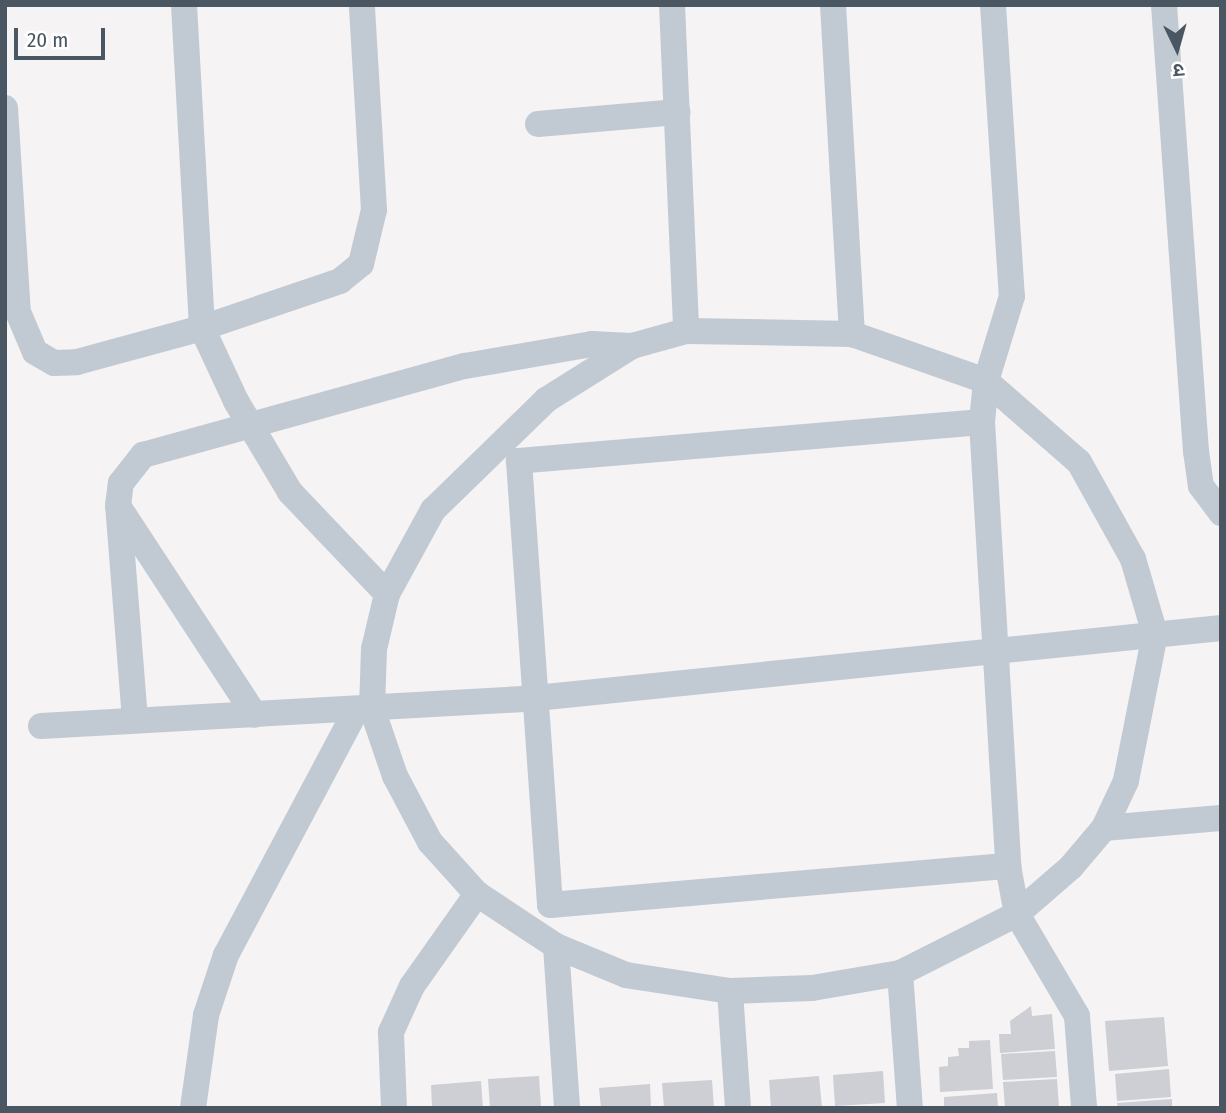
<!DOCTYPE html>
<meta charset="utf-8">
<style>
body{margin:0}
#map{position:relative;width:1226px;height:1113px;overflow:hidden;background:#f5f3f3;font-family:"Fira Sans Condensed","Noto Sans Devanagari",sans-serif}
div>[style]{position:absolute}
.building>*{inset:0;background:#cdcfd5}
.street>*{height:26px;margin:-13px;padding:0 13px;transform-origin:13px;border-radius:13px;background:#c1cad2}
span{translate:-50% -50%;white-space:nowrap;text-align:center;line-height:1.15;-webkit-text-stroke:7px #fff;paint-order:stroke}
.frame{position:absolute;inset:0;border:7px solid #4a5661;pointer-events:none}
.north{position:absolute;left:1142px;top:14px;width:70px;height:70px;-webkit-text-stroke:5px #fff;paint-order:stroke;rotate:175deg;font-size:19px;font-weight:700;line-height:28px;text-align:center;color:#4a5661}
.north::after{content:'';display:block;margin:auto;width:24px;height:32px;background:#4a5661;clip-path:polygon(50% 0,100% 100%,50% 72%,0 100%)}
.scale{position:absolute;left:14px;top:28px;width:91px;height:32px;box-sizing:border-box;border:4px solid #4a5661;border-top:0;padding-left:9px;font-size:21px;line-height:24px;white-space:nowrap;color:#4a5661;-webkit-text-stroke:5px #fff;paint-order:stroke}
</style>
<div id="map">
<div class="building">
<i style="clip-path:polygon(1031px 1006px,1032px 1016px,1052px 1014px,1055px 1049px,1000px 1053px,999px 1034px,1011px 1034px,1010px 1021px)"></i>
<i style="clip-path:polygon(1164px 1017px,1168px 1066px,1109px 1071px,1105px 1021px)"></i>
<i style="clip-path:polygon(990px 1040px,993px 1089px,940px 1092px,939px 1067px,948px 1066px,948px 1057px,959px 1056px,958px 1048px,969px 1048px,969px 1041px)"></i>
<i style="clip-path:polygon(1055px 1051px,1057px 1077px,1003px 1080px,1001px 1054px)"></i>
<i style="clip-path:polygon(1169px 1069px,1171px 1097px,1117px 1101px,1115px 1074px)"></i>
<i style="clip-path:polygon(883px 1071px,885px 1103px,835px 1106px,833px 1075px)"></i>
<i style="clip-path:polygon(539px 1076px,541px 1107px,490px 1108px,488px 1079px)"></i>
<i style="clip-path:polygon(819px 1076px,822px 1108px,771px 1108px,769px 1080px)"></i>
<i style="clip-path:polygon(1057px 1079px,1059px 1108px,1005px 1108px,1003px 1082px)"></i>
<i style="clip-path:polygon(712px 1080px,714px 1108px,664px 1108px,662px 1083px)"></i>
<i style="clip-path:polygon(481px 1081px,483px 1108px,432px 1108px,431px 1085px)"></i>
<i style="clip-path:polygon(650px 1084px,651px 1108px,601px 1108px,599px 1088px)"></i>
<i style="clip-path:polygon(997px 1093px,998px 1108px,944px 1108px,944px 1097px)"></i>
<i style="clip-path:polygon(1172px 1099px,1172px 1108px,1118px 1108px,1117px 1103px)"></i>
</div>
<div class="street">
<i style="left:184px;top:5px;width:324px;rotate:86.8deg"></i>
<i style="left:202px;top:328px;width:81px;rotate:65deg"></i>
<i style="left:236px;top:401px;width:106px;rotate:59.3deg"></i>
<i style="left:290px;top:492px;width:141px;rotate:46.4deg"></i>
<i style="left:672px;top:5px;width:326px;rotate:87.5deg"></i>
<i style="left:833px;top:5px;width:330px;rotate:86.7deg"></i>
<i style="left:993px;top:5px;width:292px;rotate:86.3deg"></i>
<i style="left:1012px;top:296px;width:89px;rotate:107deg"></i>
<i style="left:986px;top:381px;width:41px;rotate:95.6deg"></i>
<i style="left:982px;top:422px;width:445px;rotate:86.6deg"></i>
<i style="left:1008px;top:866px;width:49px;rotate:79.4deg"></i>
<i style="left:1017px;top:914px;width:118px;rotate:59.5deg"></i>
<i style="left:1077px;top:1016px;width:92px;rotate:85.6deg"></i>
<i style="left:1164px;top:5px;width:447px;rotate:85.9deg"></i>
<i style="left:1196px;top:451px;width:35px;rotate:82deg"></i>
<i style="left:1201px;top:486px;width:34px;rotate:53deg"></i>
<i style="left:5px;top:108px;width:204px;rotate:86.4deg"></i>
<i style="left:18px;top:312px;width:43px;rotate:67deg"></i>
<i style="left:35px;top:352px;width:22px;rotate:30deg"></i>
<i style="left:54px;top:363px;width:23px;rotate:-2deg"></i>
<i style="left:77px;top:362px;width:130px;rotate:-15.2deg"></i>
<i style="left:202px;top:328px;width:146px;rotate:-18.8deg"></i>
<i style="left:340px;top:281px;width:27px;rotate:-39deg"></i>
<i style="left:361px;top:264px;width:56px;rotate:-76.5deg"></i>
<i style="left:374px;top:210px;width:205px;rotate:-93.4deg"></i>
<i style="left:538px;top:124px;width:140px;rotate:-4.9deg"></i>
<i style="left:686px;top:331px;width:166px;rotate:1deg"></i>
<i style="left:852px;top:334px;width:142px;rotate:19.3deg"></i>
<i style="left:986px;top:381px;width:123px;rotate:41.1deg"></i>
<i style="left:1079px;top:462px;width:111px;rotate:60.9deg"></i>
<i style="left:1133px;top:559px;width:78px;rotate:73.7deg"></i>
<i style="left:1155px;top:634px;width:150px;rotate:101.2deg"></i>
<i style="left:1126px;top:781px;width:52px;rotate:115.1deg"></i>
<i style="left:1104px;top:828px;width:51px;rotate:130.2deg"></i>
<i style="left:1071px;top:867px;width:72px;rotate:139deg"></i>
<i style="left:1017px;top:914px;width:131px;rotate:153.2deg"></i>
<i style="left:900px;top:973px;width:89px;rotate:170.3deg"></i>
<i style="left:812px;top:988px;width:82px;rotate:177.9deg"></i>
<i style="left:730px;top:991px;width:105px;rotate:-171.3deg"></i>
<i style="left:626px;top:975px;width:76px;rotate:-157.5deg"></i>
<i style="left:556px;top:946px;width:95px;rotate:-146.6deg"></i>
<i style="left:477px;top:894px;width:70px;rotate:-132.1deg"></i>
<i style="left:430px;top:842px;width:75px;rotate:-117.9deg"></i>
<i style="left:395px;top:776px;width:71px;rotate:-108.9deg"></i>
<i style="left:372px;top:709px;width:60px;rotate:-88.1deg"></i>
<i style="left:374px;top:649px;width:57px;rotate:-76.7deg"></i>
<i style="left:387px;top:594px;width:96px;rotate:-61.3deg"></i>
<i style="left:433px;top:510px;width:158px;rotate:-44.2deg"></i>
<i style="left:546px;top:400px;width:102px;rotate:-32.1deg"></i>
<i style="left:632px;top:346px;width:56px;rotate:-15.5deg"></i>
<i style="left:982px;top:422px;width:465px;rotate:175.2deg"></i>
<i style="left:519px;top:461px;width:445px;rotate:86deg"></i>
<i style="left:550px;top:905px;width:460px;rotate:-4.9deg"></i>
<i style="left:120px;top:509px;width:246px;rotate:56.8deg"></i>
<i style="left:135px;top:720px;width:215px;rotate:-94.5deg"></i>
<i style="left:118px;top:506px;width:23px;rotate:-83deg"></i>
<i style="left:121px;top:483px;width:36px;rotate:-52deg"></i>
<i style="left:143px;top:455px;width:334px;rotate:-15.5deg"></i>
<i style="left:465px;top:366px;width:129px;rotate:-9.8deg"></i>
<i style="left:592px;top:344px;width:40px;rotate:2.9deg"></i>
<i style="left:41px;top:726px;width:496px;rotate:-3.2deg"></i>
<i style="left:536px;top:698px;width:689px;rotate:-5.83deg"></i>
<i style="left:1104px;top:828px;width:117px;rotate:-4.9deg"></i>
<i style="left:556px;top:946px;width:162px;rotate:86.1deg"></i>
<i style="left:900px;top:973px;width:135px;rotate:85.8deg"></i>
<i style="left:730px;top:991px;width:117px;rotate:86.1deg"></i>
<i style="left:193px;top:1108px;width:94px;rotate:-82deg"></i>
<i style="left:206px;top:1015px;width:63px;rotate:-71.6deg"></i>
<i style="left:226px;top:955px;width:277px;rotate:-62deg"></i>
<i style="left:394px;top:1108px;width:76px;rotate:-92.3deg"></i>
<i style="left:391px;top:1032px;width:51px;rotate:-65.5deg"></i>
<i style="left:412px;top:986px;width:113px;rotate:-54.8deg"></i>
</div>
<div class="frame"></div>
<div class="north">उ</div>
<div class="scale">20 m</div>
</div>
